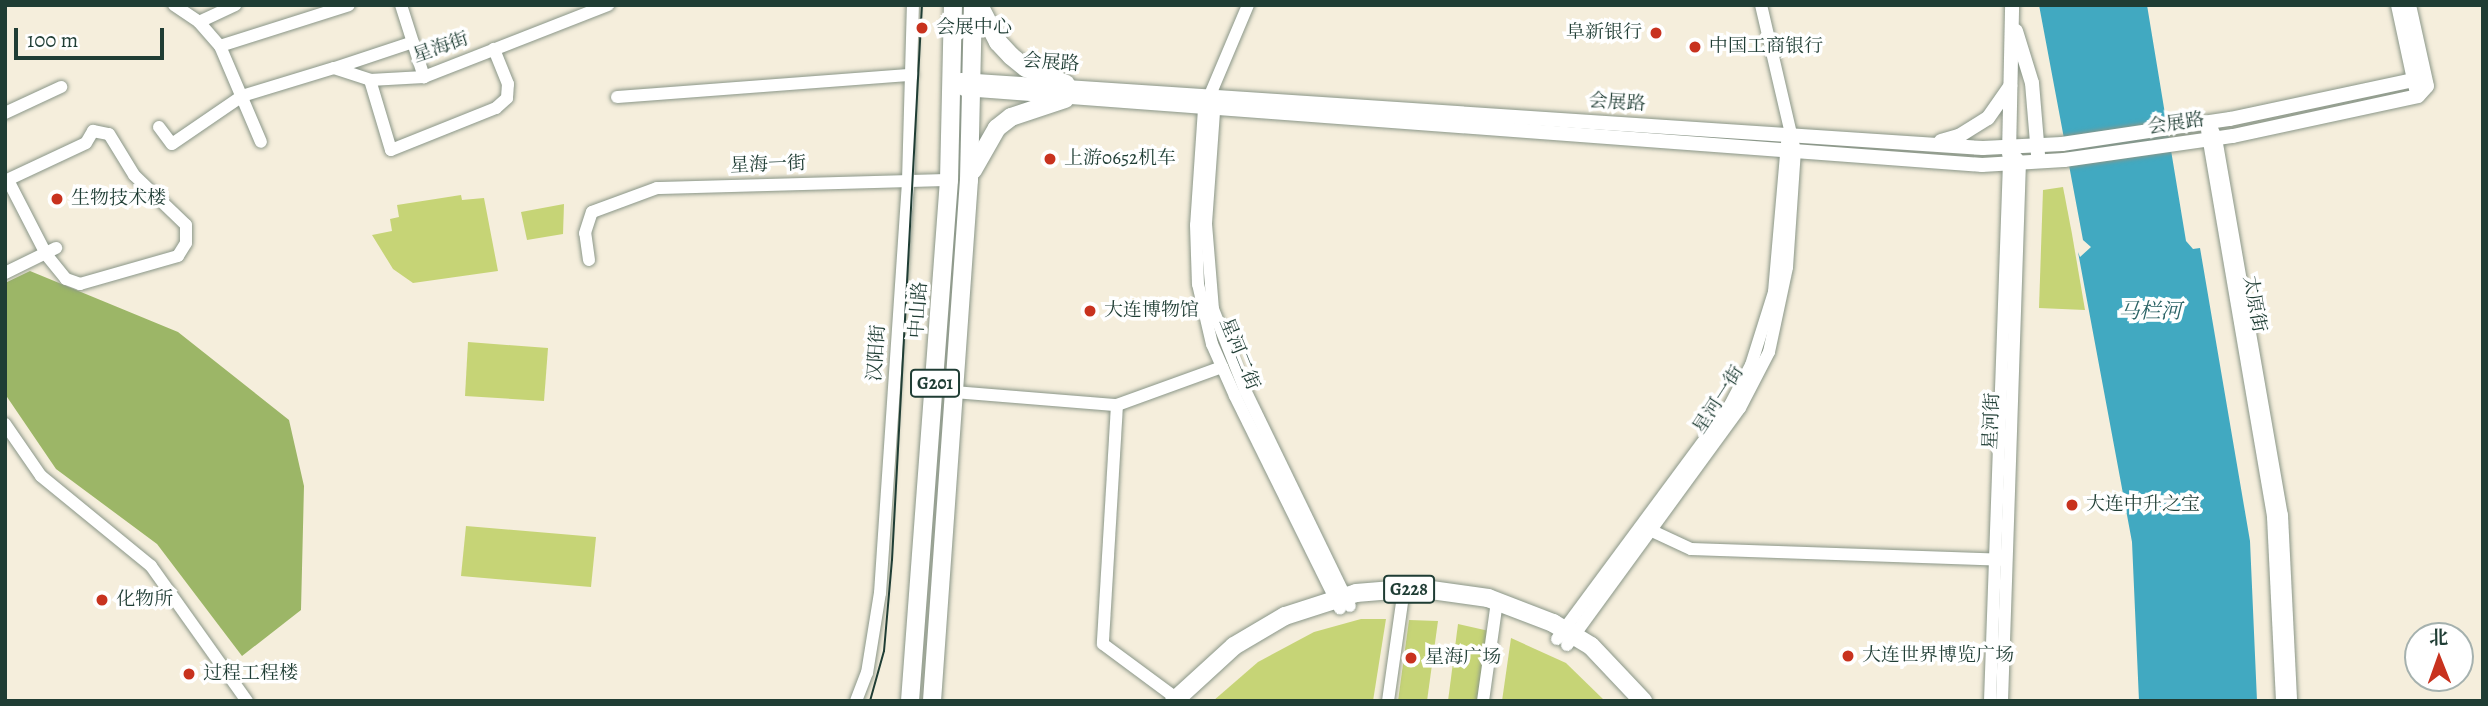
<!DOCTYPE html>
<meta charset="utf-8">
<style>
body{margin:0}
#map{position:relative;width:2488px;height:706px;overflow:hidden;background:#f5eedc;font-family:Alegreya,"Noto Serif SC",serif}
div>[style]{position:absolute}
.green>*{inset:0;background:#c6d476}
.forest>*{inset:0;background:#9cb667}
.water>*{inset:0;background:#41a9c1}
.roads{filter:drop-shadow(0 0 2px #8a9688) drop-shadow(0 0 2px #8a9688)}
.minor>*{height:12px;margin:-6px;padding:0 6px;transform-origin:6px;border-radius:6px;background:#fff}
.major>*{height:14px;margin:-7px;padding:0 7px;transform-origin:7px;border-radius:7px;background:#fff}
.highway>*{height:18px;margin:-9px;padding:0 9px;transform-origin:9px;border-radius:9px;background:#fff}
.tram>*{height:2px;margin:-1px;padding:0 1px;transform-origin:1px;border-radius:1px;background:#1f3d34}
.dots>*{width:19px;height:19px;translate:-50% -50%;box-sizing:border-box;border:4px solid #fff;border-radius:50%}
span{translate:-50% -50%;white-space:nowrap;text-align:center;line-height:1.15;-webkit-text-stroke:7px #fff;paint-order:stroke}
.shield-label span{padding:2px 5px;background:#fff;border:2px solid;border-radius:5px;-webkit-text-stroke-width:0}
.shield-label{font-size:18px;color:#1f3d34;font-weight:700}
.poi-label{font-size:19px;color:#1f3d34}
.left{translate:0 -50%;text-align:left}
.right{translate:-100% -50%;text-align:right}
.street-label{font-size:19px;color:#1f3d34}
.water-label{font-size:21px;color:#2b6365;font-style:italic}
.frame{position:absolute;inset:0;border:7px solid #1f3d34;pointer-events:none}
.north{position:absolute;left:2404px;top:622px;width:70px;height:70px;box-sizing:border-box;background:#fff;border:2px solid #a5b1ae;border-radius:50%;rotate:359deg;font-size:19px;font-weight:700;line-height:28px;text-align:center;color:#1f3d34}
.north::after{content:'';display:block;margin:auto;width:24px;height:32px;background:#c8321e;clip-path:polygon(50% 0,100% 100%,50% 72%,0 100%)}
.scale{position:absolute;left:14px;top:28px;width:150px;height:32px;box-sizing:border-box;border:4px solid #1f3d34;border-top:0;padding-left:9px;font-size:21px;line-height:24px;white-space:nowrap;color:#1f3d34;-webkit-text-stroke:5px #fff;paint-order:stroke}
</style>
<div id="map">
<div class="green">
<i style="clip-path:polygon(2063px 187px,2072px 234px,2085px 310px,2039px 308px,2043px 190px)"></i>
<i style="clip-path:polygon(461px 195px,462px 200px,484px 198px,498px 271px,413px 283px,393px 269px,372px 235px,392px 231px,390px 219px,399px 217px,397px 205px)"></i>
<i style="clip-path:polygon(564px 204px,563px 234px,527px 240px,521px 212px)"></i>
<i style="clip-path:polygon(468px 342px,548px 348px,544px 401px,465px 396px)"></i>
<i style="clip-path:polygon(466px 526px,596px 537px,591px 587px,461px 576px)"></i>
<i style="clip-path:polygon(1361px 619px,1386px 619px,1373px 701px,1213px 701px,1258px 662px,1314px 632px)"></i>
<i style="clip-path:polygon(1409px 620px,1438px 621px,1427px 701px,1398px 701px)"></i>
<i style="clip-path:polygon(1458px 624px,1489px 631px,1479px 701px,1448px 701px)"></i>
<i style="clip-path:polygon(1511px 638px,1566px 663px,1605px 701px,1502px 701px)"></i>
</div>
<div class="forest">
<i style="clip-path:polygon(30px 271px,178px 332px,289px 420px,304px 486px,301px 610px,242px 656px,157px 544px,56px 469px,5px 394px,5px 283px)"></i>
</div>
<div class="water">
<i style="clip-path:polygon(2039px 5px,2147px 5px,2186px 241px,2193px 249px,2200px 248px,2250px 541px,2257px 701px,2139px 701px,2132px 542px,2078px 252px,2080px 257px,2091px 247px,2083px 240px)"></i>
</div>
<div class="roads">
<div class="minor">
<i style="left:174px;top:5px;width:30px;rotate:34deg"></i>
<i style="left:199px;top:22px;width:32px;rotate:49deg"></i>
<i style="left:220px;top:46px;width:104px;rotate:66.9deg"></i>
<i style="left:401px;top:5px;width:76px;rotate:72.3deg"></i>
<i style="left:1248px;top:5px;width:113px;rotate:112.9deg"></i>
<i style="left:1204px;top:109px;width:116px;rotate:93.9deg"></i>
<i style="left:1196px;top:225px;width:59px;rotate:88.1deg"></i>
<i style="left:1198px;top:284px;width:62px;rotate:76.9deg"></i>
<i style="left:1212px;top:344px;width:57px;rotate:66.1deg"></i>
<i style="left:1235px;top:396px;width:237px;rotate:63.7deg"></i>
<i style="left:199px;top:22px;width:40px;rotate:-25deg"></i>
<i style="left:220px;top:46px;width:135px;rotate:-17.6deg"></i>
<i style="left:335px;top:68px;width:82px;rotate:-18.4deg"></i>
<i style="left:370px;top:80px;width:73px;rotate:73.3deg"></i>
<i style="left:391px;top:150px;width:113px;rotate:-21.8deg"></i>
<i style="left:496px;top:108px;width:15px;rotate:-42deg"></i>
<i style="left:507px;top:98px;width:14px;rotate:-86deg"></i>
<i style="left:508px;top:84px;width:38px;rotate:-112deg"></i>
<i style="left:617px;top:97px;width:296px;rotate:-4.3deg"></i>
<i style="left:1215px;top:98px;width:126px;rotate:94.1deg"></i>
<i style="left:1206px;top:224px;width:85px;rotate:85.3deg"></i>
<i style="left:1213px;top:309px;width:87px;rotate:68.4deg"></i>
<i style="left:1245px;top:390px;width:240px;rotate:64.1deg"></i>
<i style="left:5px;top:113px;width:62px;rotate:-24.9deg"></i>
<i style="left:2209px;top:122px;width:17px;rotate:66deg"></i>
<i style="left:2216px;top:138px;width:383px;rotate:80.1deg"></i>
<i style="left:2282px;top:515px;width:186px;rotate:87.2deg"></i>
<i style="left:159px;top:127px;width:21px;rotate:53deg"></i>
<i style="left:172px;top:144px;width:85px;rotate:-34.4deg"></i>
<i style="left:242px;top:96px;width:96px;rotate:-16.9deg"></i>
<i style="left:334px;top:68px;width:38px;rotate:18deg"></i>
<i style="left:370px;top:80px;width:54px;rotate:-3.2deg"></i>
<i style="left:424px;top:77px;width:198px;rotate:-21.4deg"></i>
<i style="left:2207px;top:130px;width:393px;rotate:80.3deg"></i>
<i style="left:2273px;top:517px;width:184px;rotate:87.2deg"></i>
<i style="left:5px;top:181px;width:89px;rotate:-25.1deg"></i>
<i style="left:86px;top:143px;width:14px;rotate:-60deg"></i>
<i style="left:93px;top:131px;width:16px;rotate:11deg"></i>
<i style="left:109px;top:134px;width:48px;rotate:58.6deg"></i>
<i style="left:134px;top:175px;width:72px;rotate:43.9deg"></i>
<i style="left:186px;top:225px;width:18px;rotate:90deg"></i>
<i style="left:186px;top:243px;width:15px;rotate:122deg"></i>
<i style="left:178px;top:256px;width:102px;rotate:164.1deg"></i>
<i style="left:80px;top:284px;width:15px;rotate:-160deg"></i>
<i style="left:66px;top:279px;width:32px;rotate:-129deg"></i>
<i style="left:46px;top:254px;width:83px;rotate:-117.2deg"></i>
<i style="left:589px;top:260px;width:27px;rotate:-98deg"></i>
<i style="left:585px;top:233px;width:22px;rotate:-72deg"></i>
<i style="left:592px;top:212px;width:69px;rotate:-20.3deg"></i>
<i style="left:657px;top:188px;width:292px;rotate:-1.6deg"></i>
<i style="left:5px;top:273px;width:57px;rotate:-26.1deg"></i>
<i style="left:954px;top:392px;width:164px;rotate:4.6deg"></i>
<i style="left:1117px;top:405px;width:112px;rotate:-19.9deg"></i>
<i style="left:1117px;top:405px;width:239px;rotate:93.4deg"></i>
<i style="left:1103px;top:644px;width:96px;rotate:36.5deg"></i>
<i style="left:5px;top:424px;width:63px;rotate:55.3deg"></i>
<i style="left:41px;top:476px;width:142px;rotate:39.3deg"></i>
<i style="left:151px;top:566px;width:166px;rotate:54.6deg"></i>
<i style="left:1650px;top:530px;width:45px;rotate:24.9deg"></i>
<i style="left:1691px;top:549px;width:311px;rotate:2deg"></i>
<i style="left:1557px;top:639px;width:291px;rotate:-53.5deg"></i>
<i style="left:1730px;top:405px;width:45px;rotate:-62.3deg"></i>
<i style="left:1751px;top:365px;width:77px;rotate:-72.5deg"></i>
<i style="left:1774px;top:292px;width:151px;rotate:-85deg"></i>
<i style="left:1567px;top:645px;width:293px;rotate:-53.9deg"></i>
<i style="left:1740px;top:408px;width:63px;rotate:-62.6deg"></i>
<i style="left:1769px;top:352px;width:87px;rotate:-78deg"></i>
<i style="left:1787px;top:267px;width:116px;rotate:-86.1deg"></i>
<i style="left:1795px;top:151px;width:150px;rotate:-103.1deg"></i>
<i style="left:856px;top:701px;width:30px;rotate:-69deg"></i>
<i style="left:867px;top:673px;width:81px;rotate:-80.8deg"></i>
<i style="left:880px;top:593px;width:413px;rotate:-86.1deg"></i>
<i style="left:908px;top:181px;width:176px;rotate:-88.4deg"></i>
<i style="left:1388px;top:701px;width:113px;rotate:-81.9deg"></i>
<i style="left:1483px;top:701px;width:101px;rotate:-82deg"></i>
<i style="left:1990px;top:701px;width:538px;rotate:-87.98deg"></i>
<i style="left:2002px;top:701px;width:539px;rotate:-88.09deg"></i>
<i style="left:2020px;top:162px;width:6px;rotate:-129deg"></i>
</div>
<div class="major">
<i style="left:2398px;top:5px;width:86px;rotate:77.9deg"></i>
<i style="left:2409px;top:5px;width:83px;rotate:77.5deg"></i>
<i style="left:2016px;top:31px;width:54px;rotate:72.9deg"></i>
<i style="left:2032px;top:83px;width:72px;rotate:85.2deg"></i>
<i style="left:961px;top:80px;width:1024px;rotate:3.81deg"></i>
<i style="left:1983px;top:148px;width:79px;rotate:-2.9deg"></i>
<i style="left:2062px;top:144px;width:170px;rotate:-8.5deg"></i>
<i style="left:2230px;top:119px;width:188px;rotate:-12deg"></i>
<i style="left:2414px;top:80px;width:14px;rotate:25deg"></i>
<i style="left:964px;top:89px;width:1021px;rotate:4.27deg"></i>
<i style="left:1982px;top:165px;width:82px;rotate:-3.5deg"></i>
<i style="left:2064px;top:160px;width:171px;rotate:-8.1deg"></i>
<i style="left:2233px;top:136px;width:189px;rotate:-12.2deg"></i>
<i style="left:2418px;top:96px;width:13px;rotate:-48deg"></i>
<i style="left:1941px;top:141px;width:19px;rotate:-16deg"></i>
<i style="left:1959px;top:136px;width:34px;rotate:-32deg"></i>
<i style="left:1988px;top:118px;width:39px;rotate:-55deg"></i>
<i style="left:2009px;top:154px;width:149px;rotate:-88.8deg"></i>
</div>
<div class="highway">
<i style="left:979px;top:5px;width:42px;rotate:62.8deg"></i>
<i style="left:998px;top:42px;width:19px;rotate:47deg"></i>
<i style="left:1011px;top:56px;width:19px;rotate:39deg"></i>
<i style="left:1026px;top:68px;width:43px;rotate:21.8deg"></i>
<i style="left:973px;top:170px;width:48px;rotate:-60.3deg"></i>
<i style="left:997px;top:128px;width:18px;rotate:-38deg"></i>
<i style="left:1011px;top:117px;width:57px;rotate:-18.4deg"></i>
<i style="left:910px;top:701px;width:522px;rotate:-85.72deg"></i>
<i style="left:949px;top:180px;width:175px;rotate:-88.7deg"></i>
<i style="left:932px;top:701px;width:522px;rotate:-85.94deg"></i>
<i style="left:969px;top:180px;width:175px;rotate:-88.7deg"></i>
<i style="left:1174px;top:701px;width:81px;rotate:-42.5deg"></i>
<i style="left:1234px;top:646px;width:59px;rotate:-30.5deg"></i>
<i style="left:1285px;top:616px;width:75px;rotate:-17.9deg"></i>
<i style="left:1356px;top:593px;width:61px;rotate:-4.7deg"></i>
<i style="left:1417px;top:588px;width:72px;rotate:8deg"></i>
<i style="left:1488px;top:598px;width:70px;rotate:21deg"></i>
<i style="left:1553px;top:623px;width:44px;rotate:31.2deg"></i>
<i style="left:1591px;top:646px;width:76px;rotate:46.6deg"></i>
</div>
</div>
<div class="tram">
<i style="left:870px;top:701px;width:52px;rotate:-74.4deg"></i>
<i style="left:884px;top:651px;width:91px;rotate:-85deg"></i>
<i style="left:892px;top:560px;width:556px;rotate:-86.91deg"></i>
</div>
<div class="dots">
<i style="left:922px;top:28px;background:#c8321e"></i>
<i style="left:1656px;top:33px;background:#c8321e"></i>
<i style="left:1695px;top:47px;background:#c8321e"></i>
<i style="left:1050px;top:159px;background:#c8321e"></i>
<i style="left:57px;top:199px;background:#c8321e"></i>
<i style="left:1090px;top:311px;background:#c8321e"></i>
<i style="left:2072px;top:505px;background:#c8321e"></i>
<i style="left:102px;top:600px;background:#c8321e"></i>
<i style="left:1848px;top:656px;background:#c8321e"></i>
<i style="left:1411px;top:658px;background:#c8321e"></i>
<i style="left:189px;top:674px;background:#c8321e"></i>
</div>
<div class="shield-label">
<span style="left:935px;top:383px">G201</span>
<span style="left:1409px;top:589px">G228</span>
</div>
<div class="poi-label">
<span class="left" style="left:936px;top:28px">会展中心</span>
<span class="right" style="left:1642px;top:33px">阜新银行</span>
<span class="left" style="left:1709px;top:47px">中国工商银行</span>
<span class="left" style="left:1064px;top:159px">上游0652机车</span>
<span class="left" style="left:71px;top:199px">生物技术楼</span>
<span class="left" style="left:1104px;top:311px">大连博物馆</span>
<span class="left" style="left:2086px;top:505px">大连中升之宝</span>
<span class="left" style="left:116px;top:600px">化物所</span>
<span class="left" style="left:1862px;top:656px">大连世界博览广场</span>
<span class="left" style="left:1425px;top:658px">星海广场</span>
<span class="left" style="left:203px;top:674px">过程工程楼</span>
</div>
<div class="street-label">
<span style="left:441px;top:48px;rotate:-19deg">星海街</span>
<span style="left:1051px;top:63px;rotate:4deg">会展路</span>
<span style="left:1617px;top:103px;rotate:4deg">会展路</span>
<span style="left:2176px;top:124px;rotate:-8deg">会展路</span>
<span style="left:768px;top:165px;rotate:-2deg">星海一街</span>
<span style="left:2254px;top:304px;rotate:80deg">太原街</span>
<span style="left:919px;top:310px;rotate:-86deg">中山路</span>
<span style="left:877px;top:353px;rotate:-86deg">汉阳街</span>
<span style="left:1239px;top:354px;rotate:68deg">星河二街</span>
<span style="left:1719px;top:400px;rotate:-57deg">星河一街</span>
<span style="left:1992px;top:421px;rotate:-88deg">星河街</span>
</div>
<div class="water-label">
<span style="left:2150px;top:311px">马栏河</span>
</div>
<div class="frame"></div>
<div class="north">北</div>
<div class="scale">100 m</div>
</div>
